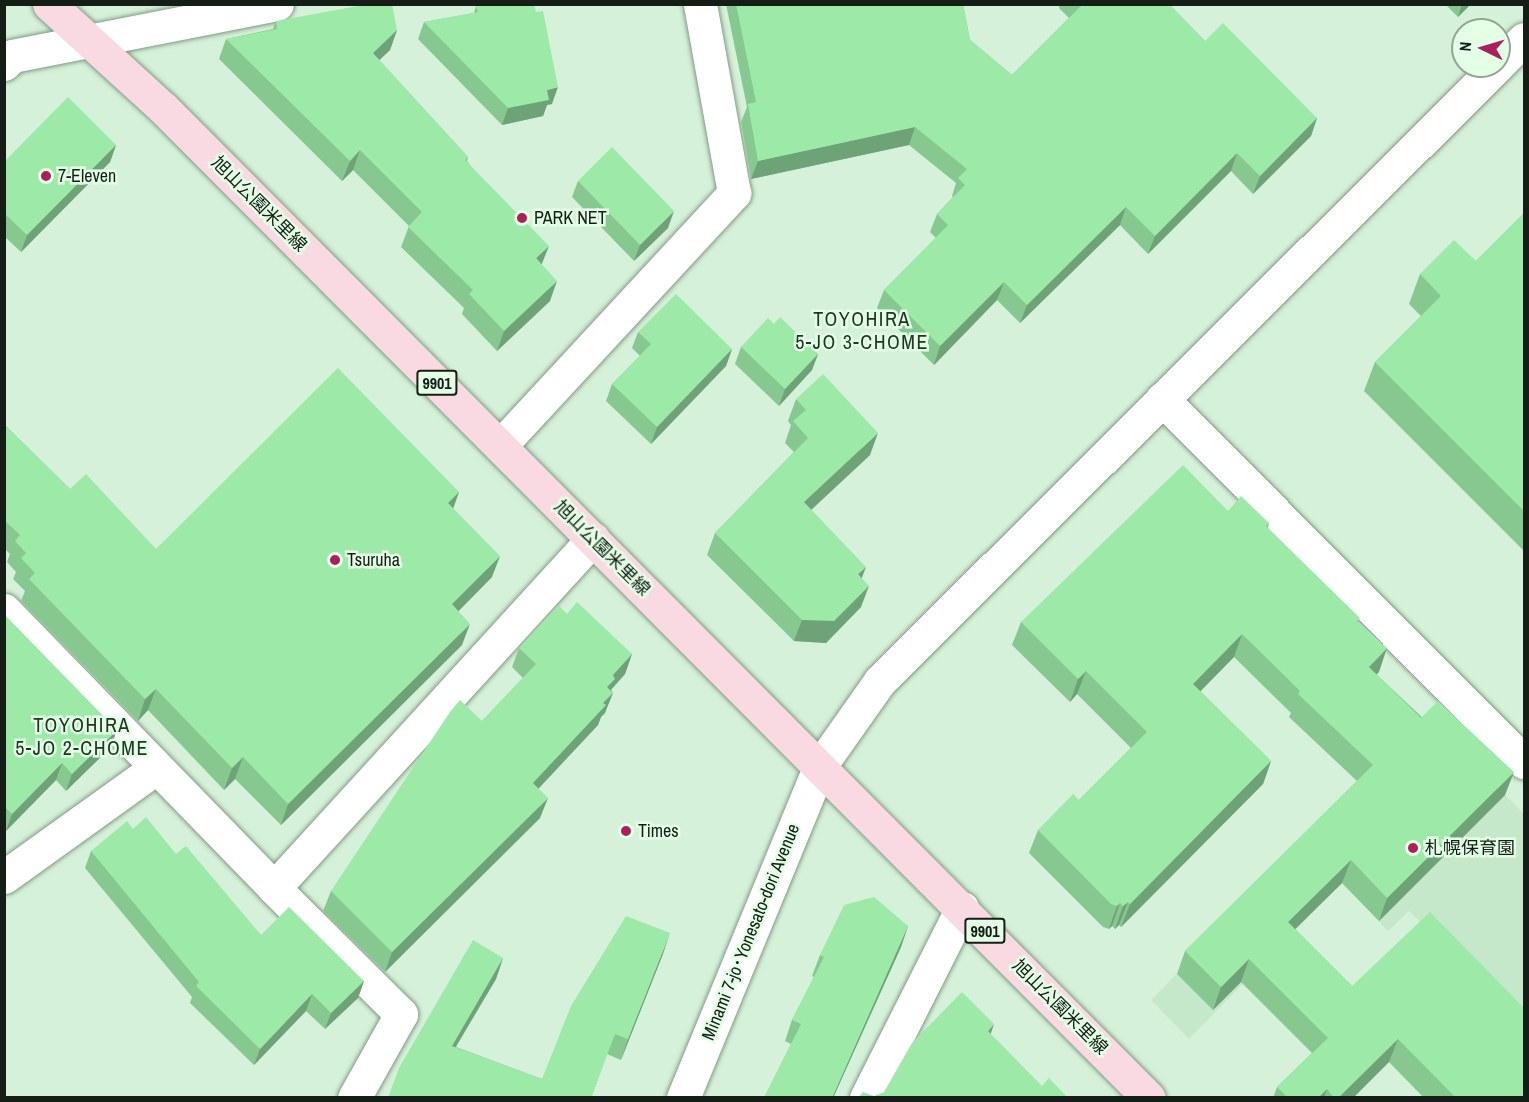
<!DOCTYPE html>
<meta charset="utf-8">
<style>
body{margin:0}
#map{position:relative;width:1529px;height:1102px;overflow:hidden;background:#d6f1d9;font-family:"Archivo Narrow","Noto Sans JP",sans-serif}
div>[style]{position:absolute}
.built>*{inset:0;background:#c6e8ca}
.roads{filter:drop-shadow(0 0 2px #829c85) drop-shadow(0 0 2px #829c85)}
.minor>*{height:33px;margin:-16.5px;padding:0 16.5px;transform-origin:16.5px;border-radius:16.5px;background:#fff}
.major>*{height:33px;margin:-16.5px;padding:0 16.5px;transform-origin:16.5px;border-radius:16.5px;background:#fadae2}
.wall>*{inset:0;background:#86c890}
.shaded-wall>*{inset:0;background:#6da376}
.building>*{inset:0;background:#9ce9a8}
.dots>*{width:16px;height:16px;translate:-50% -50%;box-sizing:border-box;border:3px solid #e3ffe6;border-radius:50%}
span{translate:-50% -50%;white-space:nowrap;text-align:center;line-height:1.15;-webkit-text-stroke:5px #e3ffe6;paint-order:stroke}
.shield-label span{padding:2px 4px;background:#e3ffe6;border:2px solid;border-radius:4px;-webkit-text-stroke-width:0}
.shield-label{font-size:16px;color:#151e16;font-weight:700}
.poi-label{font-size:18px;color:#151e16}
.left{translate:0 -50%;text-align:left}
.street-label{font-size:18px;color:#151e16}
.neighbourhood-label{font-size:20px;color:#203623;letter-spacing:1.5px}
.frame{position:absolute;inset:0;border:6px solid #151e16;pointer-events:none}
.north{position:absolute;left:1451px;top:18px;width:60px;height:60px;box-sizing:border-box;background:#e3ffe6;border:2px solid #91a593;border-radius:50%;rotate:275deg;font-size:16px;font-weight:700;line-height:24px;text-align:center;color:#151e16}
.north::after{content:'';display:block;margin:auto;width:21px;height:27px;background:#ad1f5b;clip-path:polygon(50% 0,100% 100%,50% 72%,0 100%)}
</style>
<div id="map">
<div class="built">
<i style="clip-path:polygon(1429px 718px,1524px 814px,1524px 1007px,1515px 1016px,1409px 911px,1388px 931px,1342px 883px,1189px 1039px,1151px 1000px)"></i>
</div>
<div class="roads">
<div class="minor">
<i style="left:4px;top:64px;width:11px;rotate:-45deg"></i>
<i style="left:12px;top:56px;width:270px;rotate:-11.1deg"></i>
<i style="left:1499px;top:64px;width:35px;rotate:-45deg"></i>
<i style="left:1162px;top:399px;width:513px;rotate:45.08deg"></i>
<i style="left:500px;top:446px;width:345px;rotate:-47.2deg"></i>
<i style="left:734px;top:193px;width:192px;rotate:-100.2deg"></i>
<i style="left:4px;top:610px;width:388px;rotate:45.8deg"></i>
<i style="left:274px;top:888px;width:179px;rotate:44.8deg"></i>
<i style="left:401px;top:1014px;width:96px;rotate:119.2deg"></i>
<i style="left:4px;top:877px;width:188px;rotate:-35.7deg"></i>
<i style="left:274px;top:888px;width:473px;rotate:-47.6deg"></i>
<i style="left:683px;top:1098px;width:359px;rotate:-67.6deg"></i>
<i style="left:820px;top:766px;width:104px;rotate:-54.8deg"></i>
<i style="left:880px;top:681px;width:871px;rotate:-44.91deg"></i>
<i style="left:866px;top:1098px;width:213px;rotate:-63.2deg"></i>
</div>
<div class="major">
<i style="left:49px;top:4px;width:154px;rotate:42.4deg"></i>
<i style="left:163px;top:108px;width:1397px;rotate:45.12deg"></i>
</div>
</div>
<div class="wall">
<i style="clip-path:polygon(726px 4px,963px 4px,970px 40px,1012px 75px,1069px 18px,1059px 8px,1060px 4px,1169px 4px,1205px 41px,1317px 118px,1311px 136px,1253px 194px,1231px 171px,1148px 254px,1120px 225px,1020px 323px,997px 300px,934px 365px,877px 308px,884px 290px,936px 238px,930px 232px,937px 214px,953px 197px,952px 196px,956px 183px,909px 145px,751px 179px,741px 122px,747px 107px)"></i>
<i style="clip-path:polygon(1445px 4px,1471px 4px,1458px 17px)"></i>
<i style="clip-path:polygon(476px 6px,552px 104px,547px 105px,543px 116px,502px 125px,418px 39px,424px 22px,474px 13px)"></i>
<i style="clip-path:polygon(276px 21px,397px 30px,390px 50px,379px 60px,468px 157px,467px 161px,542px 265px,550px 301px,497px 351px,462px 314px,464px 308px,401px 247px,409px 226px,353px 170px,342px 181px,219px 59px,226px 39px,273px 29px)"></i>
<i style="clip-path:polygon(116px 145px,110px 162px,21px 252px,4px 236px,4px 162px)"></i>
<i style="clip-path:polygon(578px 181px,668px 228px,634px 261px,572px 197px)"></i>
<i style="clip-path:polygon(1524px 213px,1524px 551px,1364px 391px,1375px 362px,1421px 316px,1409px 304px,1420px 274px,1476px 261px)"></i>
<i style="clip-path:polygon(774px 324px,818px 354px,812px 370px,779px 406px,735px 364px,741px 347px)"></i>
<i style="clip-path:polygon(638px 332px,732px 349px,726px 366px,651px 444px,606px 401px,612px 384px,640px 356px,632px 348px)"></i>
<i style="clip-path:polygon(796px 399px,870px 455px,811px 510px,862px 578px,861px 607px,826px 643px,794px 641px,707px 555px,715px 533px,794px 452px,785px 443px,791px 425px,788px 421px)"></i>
<i style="clip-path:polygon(4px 424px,70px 489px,156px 549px,459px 492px,453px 509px,492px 577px,458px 611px,462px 645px,281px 825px,235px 779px,224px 790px,148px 710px,138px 721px,21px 601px,25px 591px,13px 579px,16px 572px,7px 562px,10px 554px,4px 548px)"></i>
<i style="clip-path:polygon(1228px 511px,1269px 523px,1268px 528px,1359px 622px,1379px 672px,1376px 674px,1505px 795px,1379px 921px,1342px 883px,1295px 929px,1352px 986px,1524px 1098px,1424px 1098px,1389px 1062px,1353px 1098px,1273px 1098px,1277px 1087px,1312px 1053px,1241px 982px,1213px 1010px,1177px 974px,1185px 951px,1357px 781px,1289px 717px,1291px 713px,1234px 657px,1200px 691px,1271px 761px,1263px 784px,1121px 927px,1119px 925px,1115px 929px,1112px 926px,1109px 929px,1103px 927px,1029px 853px,1038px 830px,1079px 800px,1131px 748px,1077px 694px,1070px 702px,1012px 645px,1021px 622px)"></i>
<i style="clip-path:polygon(4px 614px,111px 747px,66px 791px,56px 780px,6px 831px,4px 829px)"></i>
<i style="clip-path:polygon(567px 614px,632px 654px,625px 674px,610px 690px,605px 713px,601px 717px,598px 725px,538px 789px,540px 818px,385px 972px,323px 911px,331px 891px,482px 721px,523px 678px,512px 667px,519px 648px)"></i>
<i style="clip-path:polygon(133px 829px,176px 854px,261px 935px,364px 981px,358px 998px,325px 1029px,306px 1011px,254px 1065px,190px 1003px,192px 997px,85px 868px,91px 851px)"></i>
<i style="clip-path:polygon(908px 926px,901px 947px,833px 1098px,764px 1098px,791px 1044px,785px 1041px,792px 1020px,814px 977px,812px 976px,820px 955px)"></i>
<i style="clip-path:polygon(663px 954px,621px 1060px,607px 1054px,591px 1098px,388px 1098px,503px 958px,496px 979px,456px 1047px,542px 1079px)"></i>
</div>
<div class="shaded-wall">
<i style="clip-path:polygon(1462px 4px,1471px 4px,1458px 17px)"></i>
<i style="clip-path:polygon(397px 30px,390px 50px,366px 73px,373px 53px)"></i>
<i style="clip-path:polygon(558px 87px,552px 104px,547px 105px,543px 116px,502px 125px,508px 108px,547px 90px)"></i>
<i style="clip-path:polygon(1317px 118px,1311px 136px,1253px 194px,1260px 176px)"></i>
<i style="clip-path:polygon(915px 127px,909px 145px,751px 179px,758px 161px)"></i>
<i style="clip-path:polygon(116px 145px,110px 162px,21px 252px,27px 235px)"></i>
<i style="clip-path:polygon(360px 150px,353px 170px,342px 181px,350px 161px)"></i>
<i style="clip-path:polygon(1237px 153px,1231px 171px,1148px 254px,1155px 236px)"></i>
<i style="clip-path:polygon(1126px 207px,1120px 225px,1020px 323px,1027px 305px)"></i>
<i style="clip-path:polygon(674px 211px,668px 228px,634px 261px,640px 245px)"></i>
<i style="clip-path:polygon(549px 246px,541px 266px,536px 258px)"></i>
<i style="clip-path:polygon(557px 281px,550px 301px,497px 351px,504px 331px)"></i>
<i style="clip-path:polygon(1004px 282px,997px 300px,934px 365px,940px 346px)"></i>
<i style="clip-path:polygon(732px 349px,726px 366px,651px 444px,657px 427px)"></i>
<i style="clip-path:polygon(818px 354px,812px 370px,779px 406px,785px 389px)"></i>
<i style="clip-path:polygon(878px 433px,870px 455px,796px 524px,804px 502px)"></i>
<i style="clip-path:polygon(459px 492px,451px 514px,448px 503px)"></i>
<i style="clip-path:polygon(500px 556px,492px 577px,444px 626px,452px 604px)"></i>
<i style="clip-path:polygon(866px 567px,858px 588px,858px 574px)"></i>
<i style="clip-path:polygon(869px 586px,861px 607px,826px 643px,794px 641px,802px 620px)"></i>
<i style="clip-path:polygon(470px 624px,462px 645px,281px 825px,288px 804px)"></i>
<i style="clip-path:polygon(1242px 634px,1234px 657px,1185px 707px,1193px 684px)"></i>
<i style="clip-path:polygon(1387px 648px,1379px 672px,1361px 690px,1369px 667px)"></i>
<i style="clip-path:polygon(632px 654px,625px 674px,611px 690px,613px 693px,605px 713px,601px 717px,598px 725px,525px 803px,533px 783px,607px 687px,613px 675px)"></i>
<i style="clip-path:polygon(1086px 671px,1077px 694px,1070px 702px,1078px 679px)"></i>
<i style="clip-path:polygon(156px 689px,148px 710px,138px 721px,145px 699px)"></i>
<i style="clip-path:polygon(117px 730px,111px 747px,66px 791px,72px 774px)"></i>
<i style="clip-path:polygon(243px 757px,235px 779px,224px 790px,232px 768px)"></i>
<i style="clip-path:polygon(1271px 761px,1263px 784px,1121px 927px,1130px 904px)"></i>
<i style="clip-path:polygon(62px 763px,56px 780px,6px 831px,12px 814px)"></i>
<i style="clip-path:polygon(1514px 772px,1505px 795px,1379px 921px,1387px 898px)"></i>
<i style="clip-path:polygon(548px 798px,540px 818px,385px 972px,392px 952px)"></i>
<i style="clip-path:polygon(1351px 860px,1342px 883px,1279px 945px,1288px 922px)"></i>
<i style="clip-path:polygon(1128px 902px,1119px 925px,1115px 929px,1123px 906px)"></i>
<i style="clip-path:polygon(1120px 903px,1112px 926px,1109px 929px,1117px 906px)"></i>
<i style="clip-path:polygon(908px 926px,901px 947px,833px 1098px,832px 1098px)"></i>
<i style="clip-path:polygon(670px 933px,663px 954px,621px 1060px,628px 1039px)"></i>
<i style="clip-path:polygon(503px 958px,496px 979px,444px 1066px,452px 1046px)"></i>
<i style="clip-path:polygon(1249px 959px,1241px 982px,1213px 1010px,1221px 987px)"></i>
<i style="clip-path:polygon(364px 981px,358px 998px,325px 1029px,331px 1013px)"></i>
<i style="clip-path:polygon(312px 994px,306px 1011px,254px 1065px,260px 1049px)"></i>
<i style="clip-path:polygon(994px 1024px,987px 1045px,988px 1031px)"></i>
<i style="clip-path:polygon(1398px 1039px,1389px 1062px,1353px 1098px,1338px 1098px)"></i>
<i style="clip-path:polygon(1327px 1089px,1324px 1098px,1318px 1098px)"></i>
</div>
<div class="building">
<i style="clip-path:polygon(369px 4px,392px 4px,397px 30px,373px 53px,468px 157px,465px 160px,549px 246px,536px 258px,557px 281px,504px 331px,469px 294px,473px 290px,408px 227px,422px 212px,360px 150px,350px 161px,226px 39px,277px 29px,276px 21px)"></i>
<i style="clip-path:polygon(482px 4px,534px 4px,536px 12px,543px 11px,558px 87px,547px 90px,549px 100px,508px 108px,424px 22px,478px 12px,476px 6px)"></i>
<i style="clip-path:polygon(736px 4px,963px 4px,970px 40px,1012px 75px,1081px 6px,1080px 4px,1169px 4px,1205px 41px,1223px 23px,1317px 118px,1260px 176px,1237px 153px,1155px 236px,1126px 207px,1027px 305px,1004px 282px,940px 346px,884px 290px,948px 225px,937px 214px,965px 185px,958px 178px,967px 169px,915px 127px,758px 161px,748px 104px,756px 102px)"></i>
<i style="clip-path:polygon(68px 97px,116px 145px,27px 235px,4px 213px,4px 162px)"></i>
<i style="clip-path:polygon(612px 147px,674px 211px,640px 245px,578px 181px)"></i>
<i style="clip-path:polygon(1524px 213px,1524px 511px,1375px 362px,1441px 296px,1420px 274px,1454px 240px,1476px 261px)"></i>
<i style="clip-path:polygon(676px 294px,732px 349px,657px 427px,612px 384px,651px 344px,638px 332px)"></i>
<i style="clip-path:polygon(780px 317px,818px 354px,785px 389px,741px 347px,768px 318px,774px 324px)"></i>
<i style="clip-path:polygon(338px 368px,459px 492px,448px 503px,500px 556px,452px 604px,470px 624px,288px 804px,243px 757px,232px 768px,156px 689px,145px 699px,29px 579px,35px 573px,21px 558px,26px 553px,15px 541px,20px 535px,4px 520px,4px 424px,70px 489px,86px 474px,156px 549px)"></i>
<i style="clip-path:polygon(823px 374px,878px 433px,804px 502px,866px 567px,858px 574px,869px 586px,834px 621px,802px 620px,715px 533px,808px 438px,793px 421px,806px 410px,796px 399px)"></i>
<i style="clip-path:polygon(1183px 465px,1228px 511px,1241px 496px,1269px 523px,1266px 526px,1360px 618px,1357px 621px,1387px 648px,1369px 667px,1421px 718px,1438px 701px,1514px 772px,1387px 898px,1351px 860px,1288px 922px,1352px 986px,1430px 912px,1524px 1008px,1524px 1098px,1456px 1098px,1398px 1039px,1338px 1098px,1334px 1098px,1327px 1089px,1318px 1098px,1288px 1098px,1277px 1087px,1328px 1038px,1249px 959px,1221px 987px,1185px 951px,1373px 765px,1298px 694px,1300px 691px,1242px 634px,1193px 684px,1271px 761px,1130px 904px,1128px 902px,1123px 906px,1120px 903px,1117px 906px,1111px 904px,1038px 830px,1073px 794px,1079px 800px,1147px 732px,1086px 671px,1078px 679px,1021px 622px)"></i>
<i style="clip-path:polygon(577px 602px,632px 654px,613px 675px,615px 679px,607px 687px,613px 693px,603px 703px,606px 705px,533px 783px,548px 798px,392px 952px,331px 891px,450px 712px,460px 700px,482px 721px,536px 664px,519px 648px,559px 606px,567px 614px)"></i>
<i style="clip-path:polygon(4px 614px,117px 730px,72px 774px,62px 763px,12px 814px,4px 806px)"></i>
<i style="clip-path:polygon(146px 817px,176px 854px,186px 846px,261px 935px,289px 907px,364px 981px,331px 1013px,312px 994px,260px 1049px,196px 986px,199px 982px,91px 851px,127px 821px,133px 829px)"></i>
<i style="clip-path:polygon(874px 897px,908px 926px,832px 1098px,764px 1098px,801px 1024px,792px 1020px,824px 957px,820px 955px,844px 905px)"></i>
<i style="clip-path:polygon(626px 916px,670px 933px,628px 1039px,615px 1034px,591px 1098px,388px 1098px,399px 1068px,473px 940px,503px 958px,452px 1046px,542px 1079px,571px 1006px)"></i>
<i style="clip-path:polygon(962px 992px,994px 1024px,988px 1031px,1042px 1086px,1049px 1078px,1068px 1098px,858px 1098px,863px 1092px,874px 1096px,884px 1092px,912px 1043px)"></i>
</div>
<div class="dots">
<i style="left:46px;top:176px;background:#ad1f5b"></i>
<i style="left:522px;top:218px;background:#ad1f5b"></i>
<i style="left:335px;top:560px;background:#ad1f5b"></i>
<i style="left:626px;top:831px;background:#ad1f5b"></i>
<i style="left:1413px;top:848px;background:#ad1f5b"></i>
</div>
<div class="shield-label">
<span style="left:437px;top:383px">9901</span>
<span style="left:985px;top:931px">9901</span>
</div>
<div class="poi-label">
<span class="left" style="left:58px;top:176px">7-Eleven</span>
<span class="left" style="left:534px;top:218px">PARK NET</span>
<span class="left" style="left:347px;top:560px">Tsuruha</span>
<span class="left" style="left:638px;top:831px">Times</span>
<span class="left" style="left:1425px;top:848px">札幌保育園</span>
</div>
<div class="street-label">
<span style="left:259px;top:204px;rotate:45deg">旭山公園米里線</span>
<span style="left:602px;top:548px;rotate:45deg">旭山公園米里線</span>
<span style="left:751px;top:932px;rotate:-68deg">Minami 7-jo･Yonesato-dori Avenue</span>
<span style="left:1060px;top:1007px;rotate:45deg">旭山公園米里線</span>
</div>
<div class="neighbourhood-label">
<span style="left:862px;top:330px">TOYOHIRA<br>5-JO 3-CHOME</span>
<span style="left:82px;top:736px">TOYOHIRA<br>5-JO 2-CHOME</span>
</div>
<div class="frame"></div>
<div class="north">N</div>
</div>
